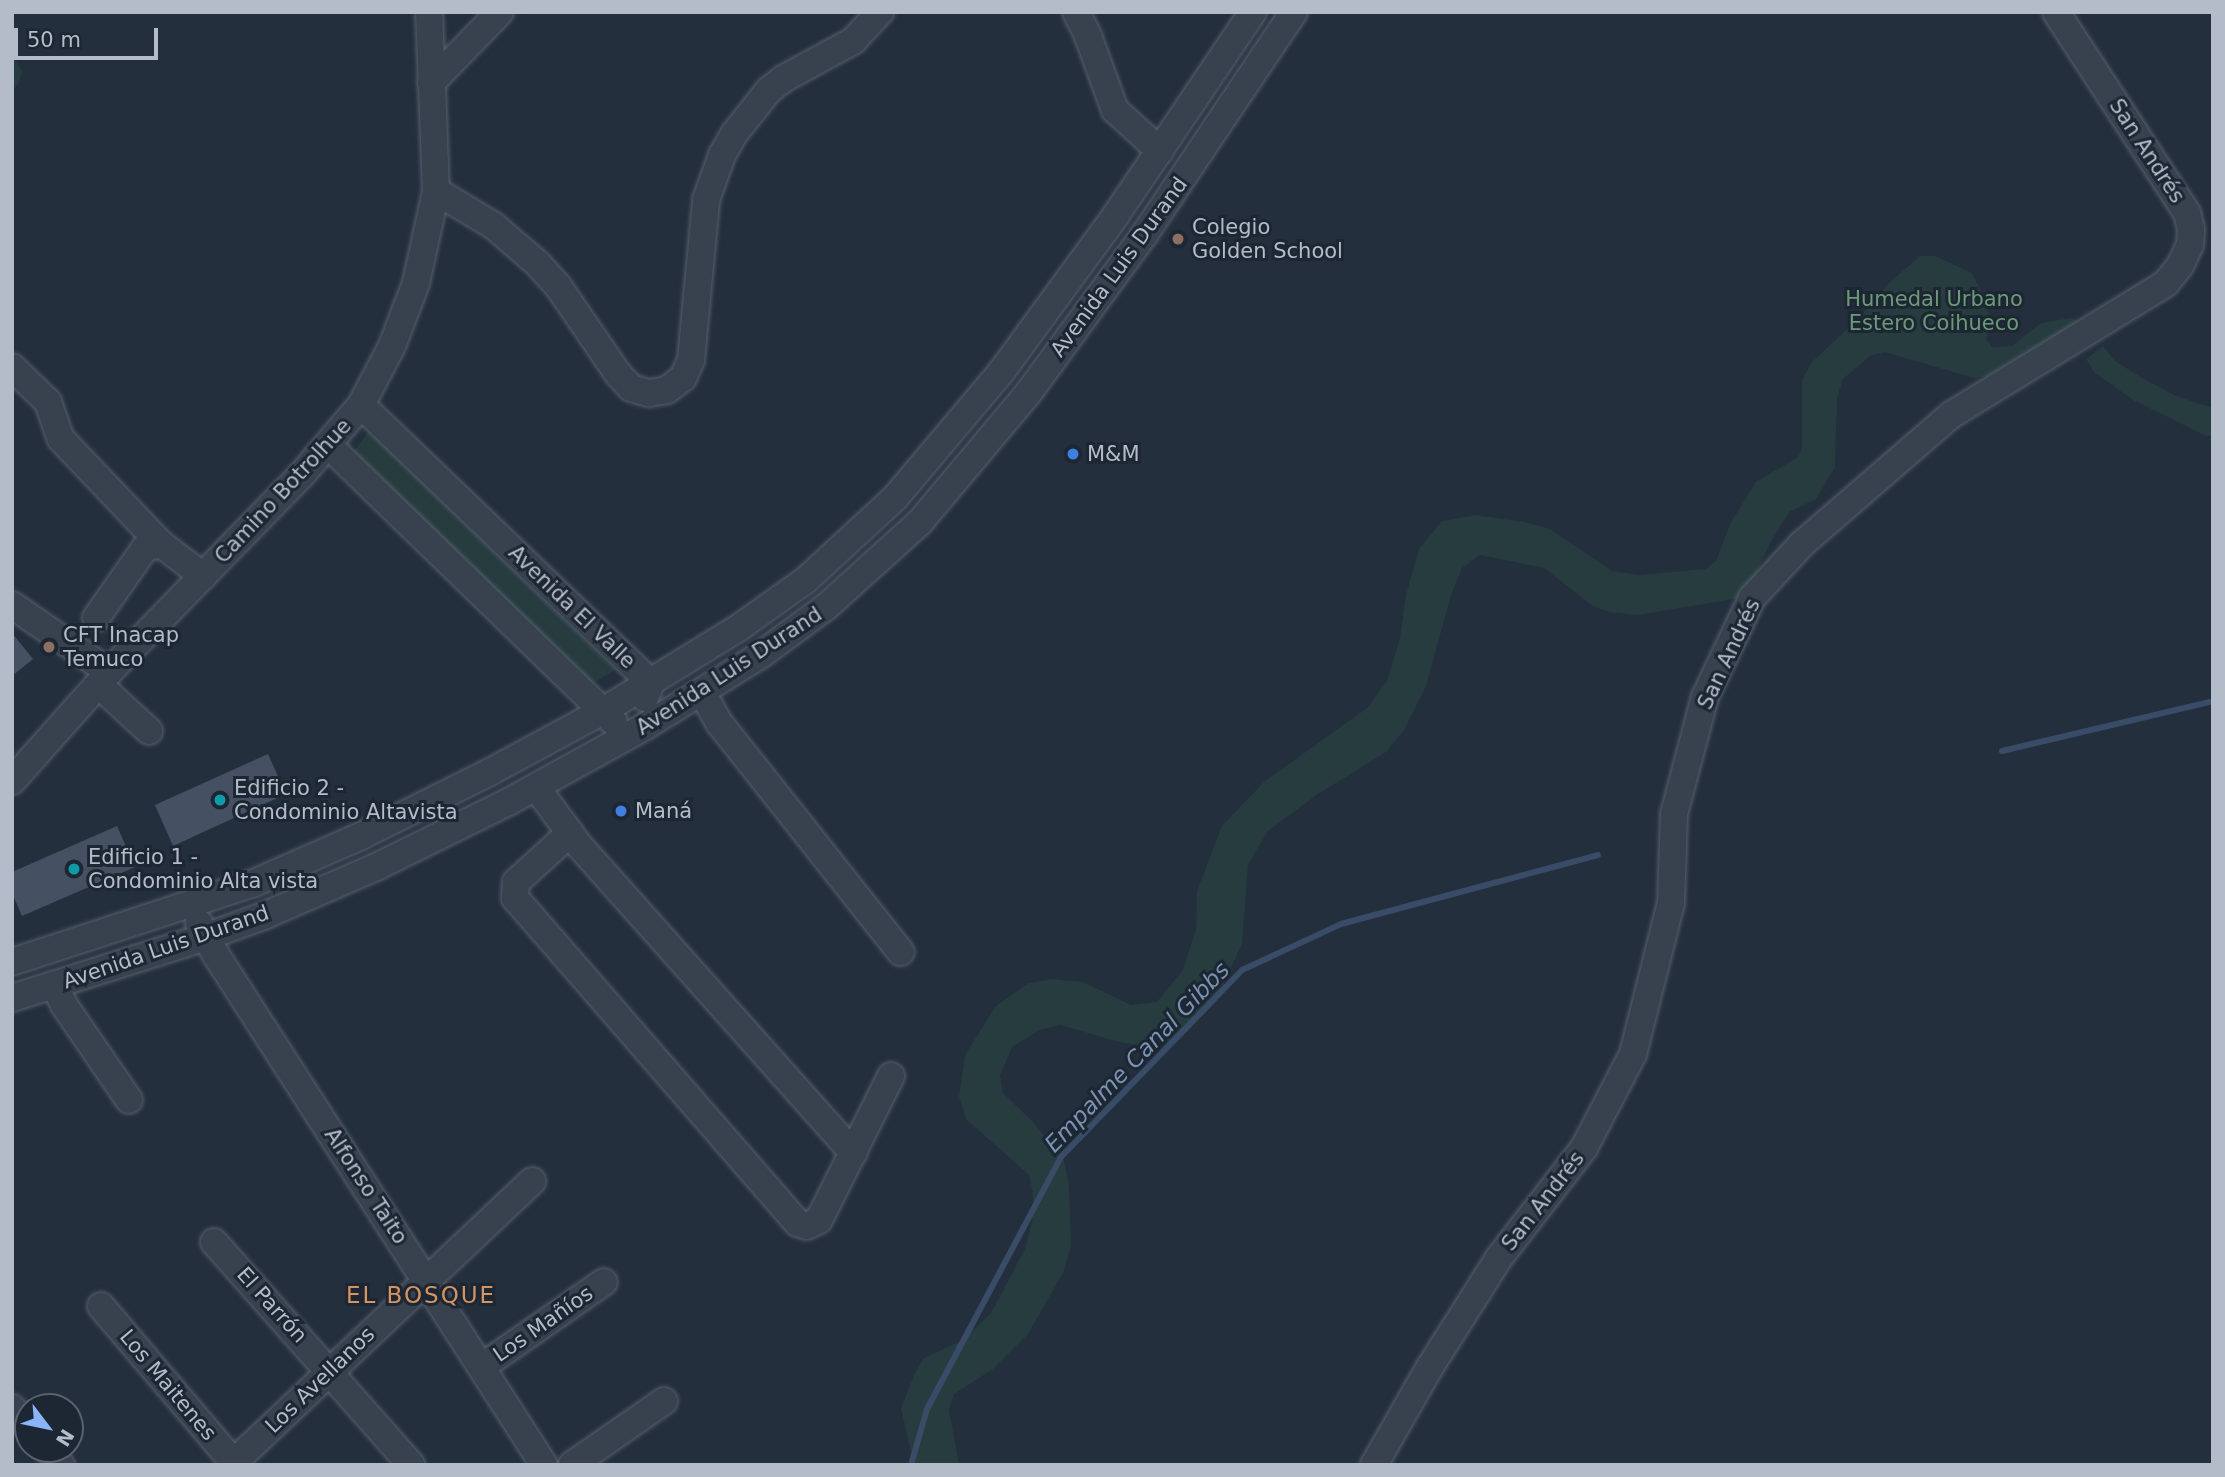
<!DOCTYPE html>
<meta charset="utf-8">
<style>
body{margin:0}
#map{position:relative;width:2225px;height:1477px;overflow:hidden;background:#242f3e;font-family:"DejaVu Sans",sans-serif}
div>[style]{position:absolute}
.green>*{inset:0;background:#263c3f}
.stream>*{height:6px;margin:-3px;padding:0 3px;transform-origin:3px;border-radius:3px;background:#394c67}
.building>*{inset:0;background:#455162}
.roads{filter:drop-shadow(0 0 2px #565f6c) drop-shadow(0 0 2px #565f6c)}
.minor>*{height:26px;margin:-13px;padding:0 13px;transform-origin:13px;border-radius:13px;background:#38414e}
.dots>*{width:19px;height:19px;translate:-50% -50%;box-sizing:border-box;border:4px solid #1d2633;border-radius:50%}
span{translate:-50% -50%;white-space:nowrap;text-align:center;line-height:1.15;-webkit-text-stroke:6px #1d2633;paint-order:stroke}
.street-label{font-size:21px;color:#b4bcc9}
.poi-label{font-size:21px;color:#b4bcc9}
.left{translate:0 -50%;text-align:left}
.park-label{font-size:21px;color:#6b9a76}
.water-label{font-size:23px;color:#7c92b1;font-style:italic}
.neighbourhood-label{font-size:23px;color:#d59563;letter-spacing:2px}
.frame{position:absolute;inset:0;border:14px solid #b4bcc9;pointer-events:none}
.north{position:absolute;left:14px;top:1393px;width:70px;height:70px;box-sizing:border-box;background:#1d2633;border:2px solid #59626f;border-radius:50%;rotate:122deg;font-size:19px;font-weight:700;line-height:28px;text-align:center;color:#b4bcc9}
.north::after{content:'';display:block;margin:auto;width:24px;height:32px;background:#8ab4f8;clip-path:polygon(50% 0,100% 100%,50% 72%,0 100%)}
.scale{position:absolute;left:14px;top:28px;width:144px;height:32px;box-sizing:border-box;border:4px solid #b4bcc9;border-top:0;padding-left:9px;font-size:21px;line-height:24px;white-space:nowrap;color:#b4bcc9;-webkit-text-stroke:5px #1d2633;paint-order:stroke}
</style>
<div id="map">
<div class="green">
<i style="clip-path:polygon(12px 53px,22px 72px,18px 85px,12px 90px)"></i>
<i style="clip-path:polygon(1920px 256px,1935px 256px,1972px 273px,1986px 302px,1991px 326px,1986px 338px,1992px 347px,2012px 346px,2041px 323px,2071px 318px,2081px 322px,1987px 376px,1974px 378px,1885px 352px,1870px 356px,1843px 379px,1837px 398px,1835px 467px,1816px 499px,1789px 512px,1770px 543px,1751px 585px,1739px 598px,1637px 615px,1609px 612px,1593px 606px,1544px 568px,1480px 555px,1462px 568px,1451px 595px,1426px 686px,1404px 730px,1386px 752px,1318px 794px,1268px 831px,1248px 864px,1242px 944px,1214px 1004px,1175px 1044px,1157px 1049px,1116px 1041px,1060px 1025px,1039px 1030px,1012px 1047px,1000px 1075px,1003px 1093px,1033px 1122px,1064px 1161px,1069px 1185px,1071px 1245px,1064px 1271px,1028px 1334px,993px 1369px,954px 1394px,949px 1410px,959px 1465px,914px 1465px,901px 1408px,915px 1373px,924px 1358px,963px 1340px,991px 1313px,1025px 1249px,1032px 1222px,1033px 1193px,1029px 1175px,966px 1119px,959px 1097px,965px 1055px,996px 1006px,1029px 983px,1052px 979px,1083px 982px,1131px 1005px,1157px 1002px,1183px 970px,1196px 929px,1197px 891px,1222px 826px,1264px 782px,1367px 708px,1387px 681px,1400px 638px,1406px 595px,1419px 549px,1442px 521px,1475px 515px,1524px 522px,1550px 529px,1612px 571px,1639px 575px,1706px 569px,1716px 561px,1731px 522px,1756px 482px,1798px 457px,1802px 449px,1802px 380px,1811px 363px,1858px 319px,1888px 284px)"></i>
<i style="clip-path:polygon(2103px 346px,2115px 361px,2142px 378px,2176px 396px,2213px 408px,2213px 435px,2206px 436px,2133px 400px,2094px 372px,2086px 359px)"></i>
<i style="clip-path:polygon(369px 431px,615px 670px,593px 683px,352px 454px)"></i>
</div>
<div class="stream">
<i style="left:2002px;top:751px;width:217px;rotate:-13.3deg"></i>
<i style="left:911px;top:1465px;width:58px;rotate:-74.1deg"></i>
<i style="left:927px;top:1409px;width:285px;rotate:-62deg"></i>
<i style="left:1061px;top:1157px;width:260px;rotate:-45.9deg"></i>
<i style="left:1242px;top:970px;width:109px;rotate:-24.9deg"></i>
<i style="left:1341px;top:924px;width:266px;rotate:-15deg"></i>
</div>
<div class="building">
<i style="clip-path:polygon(12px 633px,33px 659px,12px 676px)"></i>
<i style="clip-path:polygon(268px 754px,286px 794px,173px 846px,155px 805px)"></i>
<i style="clip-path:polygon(117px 826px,135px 867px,22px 916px,12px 893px,12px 872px)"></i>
</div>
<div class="roads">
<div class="minor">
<i style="left:1076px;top:12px;width:27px;rotate:63deg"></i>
<i style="left:1088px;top:36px;width:79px;rotate:70deg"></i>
<i style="left:1115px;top:110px;width:61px;rotate:42.3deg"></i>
<i style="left:431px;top:83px;width:99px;rotate:-45.8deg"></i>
<i style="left:436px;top:191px;width:68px;rotate:31.1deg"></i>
<i style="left:494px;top:226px;width:58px;rotate:40.8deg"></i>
<i style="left:538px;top:264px;width:30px;rotate:48deg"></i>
<i style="left:558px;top:286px;width:107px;rotate:55.7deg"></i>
<i style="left:618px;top:374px;width:19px;rotate:47deg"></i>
<i style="left:631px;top:388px;width:19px;rotate:16deg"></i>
<i style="left:649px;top:393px;width:18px;rotate:-9deg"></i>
<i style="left:667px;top:390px;width:20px;rotate:-37deg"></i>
<i style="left:683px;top:378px;width:20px;rotate:-66deg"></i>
<i style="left:691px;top:360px;width:161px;rotate:-84.6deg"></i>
<i style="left:706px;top:200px;width:48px;rotate:-70.4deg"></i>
<i style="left:722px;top:155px;width:24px;rotate:-60deg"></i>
<i style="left:734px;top:134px;width:56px;rotate:-51.5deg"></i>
<i style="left:769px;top:90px;width:18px;rotate:-38deg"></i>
<i style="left:783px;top:79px;width:80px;rotate:-28.5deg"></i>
<i style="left:853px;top:41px;width:40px;rotate:-47deg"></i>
<i style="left:12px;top:367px;width:50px;rotate:44.2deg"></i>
<i style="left:48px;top:402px;width:39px;rotate:71deg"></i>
<i style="left:61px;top:439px;width:145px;rotate:46.4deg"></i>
<i style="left:361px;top:405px;width:402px;rotate:43.8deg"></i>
<i style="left:651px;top:683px;width:16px;rotate:112deg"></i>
<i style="left:328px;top:445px;width:398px;rotate:44.1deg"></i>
<i style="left:12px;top:605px;width:118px;rotate:34.6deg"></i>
<i style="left:96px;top:618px;width:85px;rotate:-55deg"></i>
<i style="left:145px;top:548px;width:16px;rotate:-14deg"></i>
<i style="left:161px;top:544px;width:53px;rotate:37.3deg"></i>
<i style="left:99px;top:685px;width:68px;rotate:42.6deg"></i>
<i style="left:702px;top:692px;width:37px;rotate:61deg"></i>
<i style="left:720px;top:724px;width:291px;rotate:51.6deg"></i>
<i style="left:12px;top:781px;width:146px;rotate:-48.3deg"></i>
<i style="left:109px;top:672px;width:279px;rotate:-45.7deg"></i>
<i style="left:304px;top:472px;width:88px;rotate:-49.6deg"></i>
<i style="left:361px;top:405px;width:67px;rotate:-62.3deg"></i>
<i style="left:392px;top:346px;width:67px;rotate:-69.1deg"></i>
<i style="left:416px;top:283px;width:94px;rotate:-77.7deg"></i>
<i style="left:436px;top:191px;width:179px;rotate:-92.2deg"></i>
<i style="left:536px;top:787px;width:71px;rotate:53.6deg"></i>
<i style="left:578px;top:844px;width:414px;rotate:48.3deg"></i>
<i style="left:570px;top:833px;width:73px;rotate:137.8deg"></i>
<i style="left:516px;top:882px;width:16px;rotate:94deg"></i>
<i style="left:515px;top:898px;width:431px;rotate:49deg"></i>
<i style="left:798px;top:1223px;width:9px;rotate:18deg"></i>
<i style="left:807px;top:1226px;width:13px;rotate:-27deg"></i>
<i style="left:819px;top:1220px;width:161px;rotate:-63.4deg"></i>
<i style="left:199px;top:923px;width:36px;rotate:62deg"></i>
<i style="left:216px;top:955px;width:606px;rotate:57.25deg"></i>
<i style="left:12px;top:962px;width:255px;rotate:-18.1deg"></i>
<i style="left:254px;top:883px;width:117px;rotate:-23.7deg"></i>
<i style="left:361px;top:836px;width:146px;rotate:-26.4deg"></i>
<i style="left:492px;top:771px;width:126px;rotate:-28.4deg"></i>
<i style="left:603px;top:711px;width:161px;rotate:-31.5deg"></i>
<i style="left:740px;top:627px;width:81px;rotate:-35.5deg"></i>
<i style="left:806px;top:580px;width:121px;rotate:-42.7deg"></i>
<i style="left:895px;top:498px;width:166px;rotate:-49.9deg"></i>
<i style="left:1002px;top:371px;width:193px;rotate:-53.8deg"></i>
<i style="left:1116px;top:215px;width:245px;rotate:-56deg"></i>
<i style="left:54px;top:985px;width:22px;rotate:63deg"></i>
<i style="left:64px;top:1005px;width:115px;rotate:55.6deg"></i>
<i style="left:12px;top:998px;width:202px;rotate:-17.5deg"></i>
<i style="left:205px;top:937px;width:65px;rotate:-19.8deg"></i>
<i style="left:266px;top:915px;width:120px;rotate:-23.6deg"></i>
<i style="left:376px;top:867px;width:147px;rotate:-26.2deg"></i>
<i style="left:508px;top:802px;width:155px;rotate:-28.9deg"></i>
<i style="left:644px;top:727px;width:135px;rotate:-31.7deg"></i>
<i style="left:759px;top:656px;width:84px;rotate:-36.3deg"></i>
<i style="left:827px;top:606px;width:125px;rotate:-42.1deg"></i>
<i style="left:920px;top:522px;width:170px;rotate:-50deg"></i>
<i style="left:1029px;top:392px;width:195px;rotate:-53.8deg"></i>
<i style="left:1144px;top:235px;width:269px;rotate:-56.1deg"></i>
<i style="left:214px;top:1242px;width:298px;rotate:48.5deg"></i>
<i style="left:101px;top:1306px;width:209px;rotate:49.7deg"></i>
<i style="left:483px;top:1366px;width:147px;rotate:-34.8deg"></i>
<i style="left:12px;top:1408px;width:24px;rotate:48deg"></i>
<i style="left:48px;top:1449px;width:21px;rotate:51deg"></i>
<i style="left:231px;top:1465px;width:414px;rotate:-43.3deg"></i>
<i style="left:572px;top:1465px;width:112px;rotate:-34.8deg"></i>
<i style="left:1374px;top:1465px;width:113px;rotate:-60.3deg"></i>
<i style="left:1430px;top:1367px;width:129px;rotate:-57.7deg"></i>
<i style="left:1499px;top:1258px;width:139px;rotate:-52.3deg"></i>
<i style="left:1584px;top:1148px;width:106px;rotate:-62.5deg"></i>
<i style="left:1633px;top:1054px;width:156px;rotate:-75.9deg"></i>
<i style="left:1671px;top:903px;width:89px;rotate:-88.1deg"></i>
<i style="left:1674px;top:814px;width:121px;rotate:-75.2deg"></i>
<i style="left:1705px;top:697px;width:110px;rotate:-64.6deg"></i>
<i style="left:1752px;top:598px;width:74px;rotate:-47.2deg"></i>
<i style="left:1802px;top:544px;width:197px;rotate:-40.9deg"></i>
<i style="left:1951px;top:415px;width:252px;rotate:-31.5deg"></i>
<i style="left:2166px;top:283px;width:22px;rotate:-51deg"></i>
<i style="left:2180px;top:266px;width:23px;rotate:-65deg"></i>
<i style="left:2190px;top:245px;width:16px;rotate:-86deg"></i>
<i style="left:2191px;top:229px;width:16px;rotate:-104deg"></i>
<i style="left:2187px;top:213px;width:240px;rotate:-123.1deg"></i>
</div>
</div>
<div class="dots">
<i style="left:1178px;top:239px;background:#8d6e63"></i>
<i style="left:1073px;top:454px;background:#3f7fe0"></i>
<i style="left:49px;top:647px;background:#8d6e63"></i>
<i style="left:220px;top:800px;background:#0f9aa8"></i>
<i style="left:621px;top:811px;background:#3f7fe0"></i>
<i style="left:74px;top:869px;background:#0f9aa8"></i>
</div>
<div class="street-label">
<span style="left:2147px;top:151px;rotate:57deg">San Andrés</span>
<span style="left:1119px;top:267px;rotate:-54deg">Avenida Luis Durand</span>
<span style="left:283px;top:491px;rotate:-47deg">Camino Botrolhue</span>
<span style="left:572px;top:607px;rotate:44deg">Avenida El Valle</span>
<span style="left:1729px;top:654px;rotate:-65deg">San Andrés</span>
<span style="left:729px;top:671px;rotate:-33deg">Avenida Luis Durand</span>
<span style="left:166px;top:947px;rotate:-19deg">Avenida Luis Durand</span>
<span style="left:366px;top:1186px;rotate:57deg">Alfonso Taito</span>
<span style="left:1543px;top:1201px;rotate:-52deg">San Andrés</span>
<span style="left:272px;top:1305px;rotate:48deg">El Parrón</span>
<span style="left:543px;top:1324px;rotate:-35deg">Los Mañíos</span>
<span style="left:320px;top:1380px;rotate:-44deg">Los Avellanos</span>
<span style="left:168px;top:1385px;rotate:50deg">Los Maitenes</span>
</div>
<div class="poi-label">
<span class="left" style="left:1192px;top:239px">Colegio<br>Golden School</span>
<span class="left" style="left:1087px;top:454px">M&amp;M</span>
<span class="left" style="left:63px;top:647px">CFT Inacap<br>Temuco</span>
<span class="left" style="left:234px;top:800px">Edificio 2 -<br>Condominio Altavista</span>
<span class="left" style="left:635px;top:811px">Maná</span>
<span class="left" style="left:88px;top:869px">Edificio 1 -<br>Condominio Alta vista</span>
</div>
<div class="park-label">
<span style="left:1934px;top:311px">Humedal Urbano<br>Estero Coihueco</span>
</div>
<div class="water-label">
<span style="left:1137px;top:1057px;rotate:-46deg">Empalme Canal Gibbs</span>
</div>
<div class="neighbourhood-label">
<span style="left:421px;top:1295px">EL BOSQUE</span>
</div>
<div class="frame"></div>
<div class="north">N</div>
<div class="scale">50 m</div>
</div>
